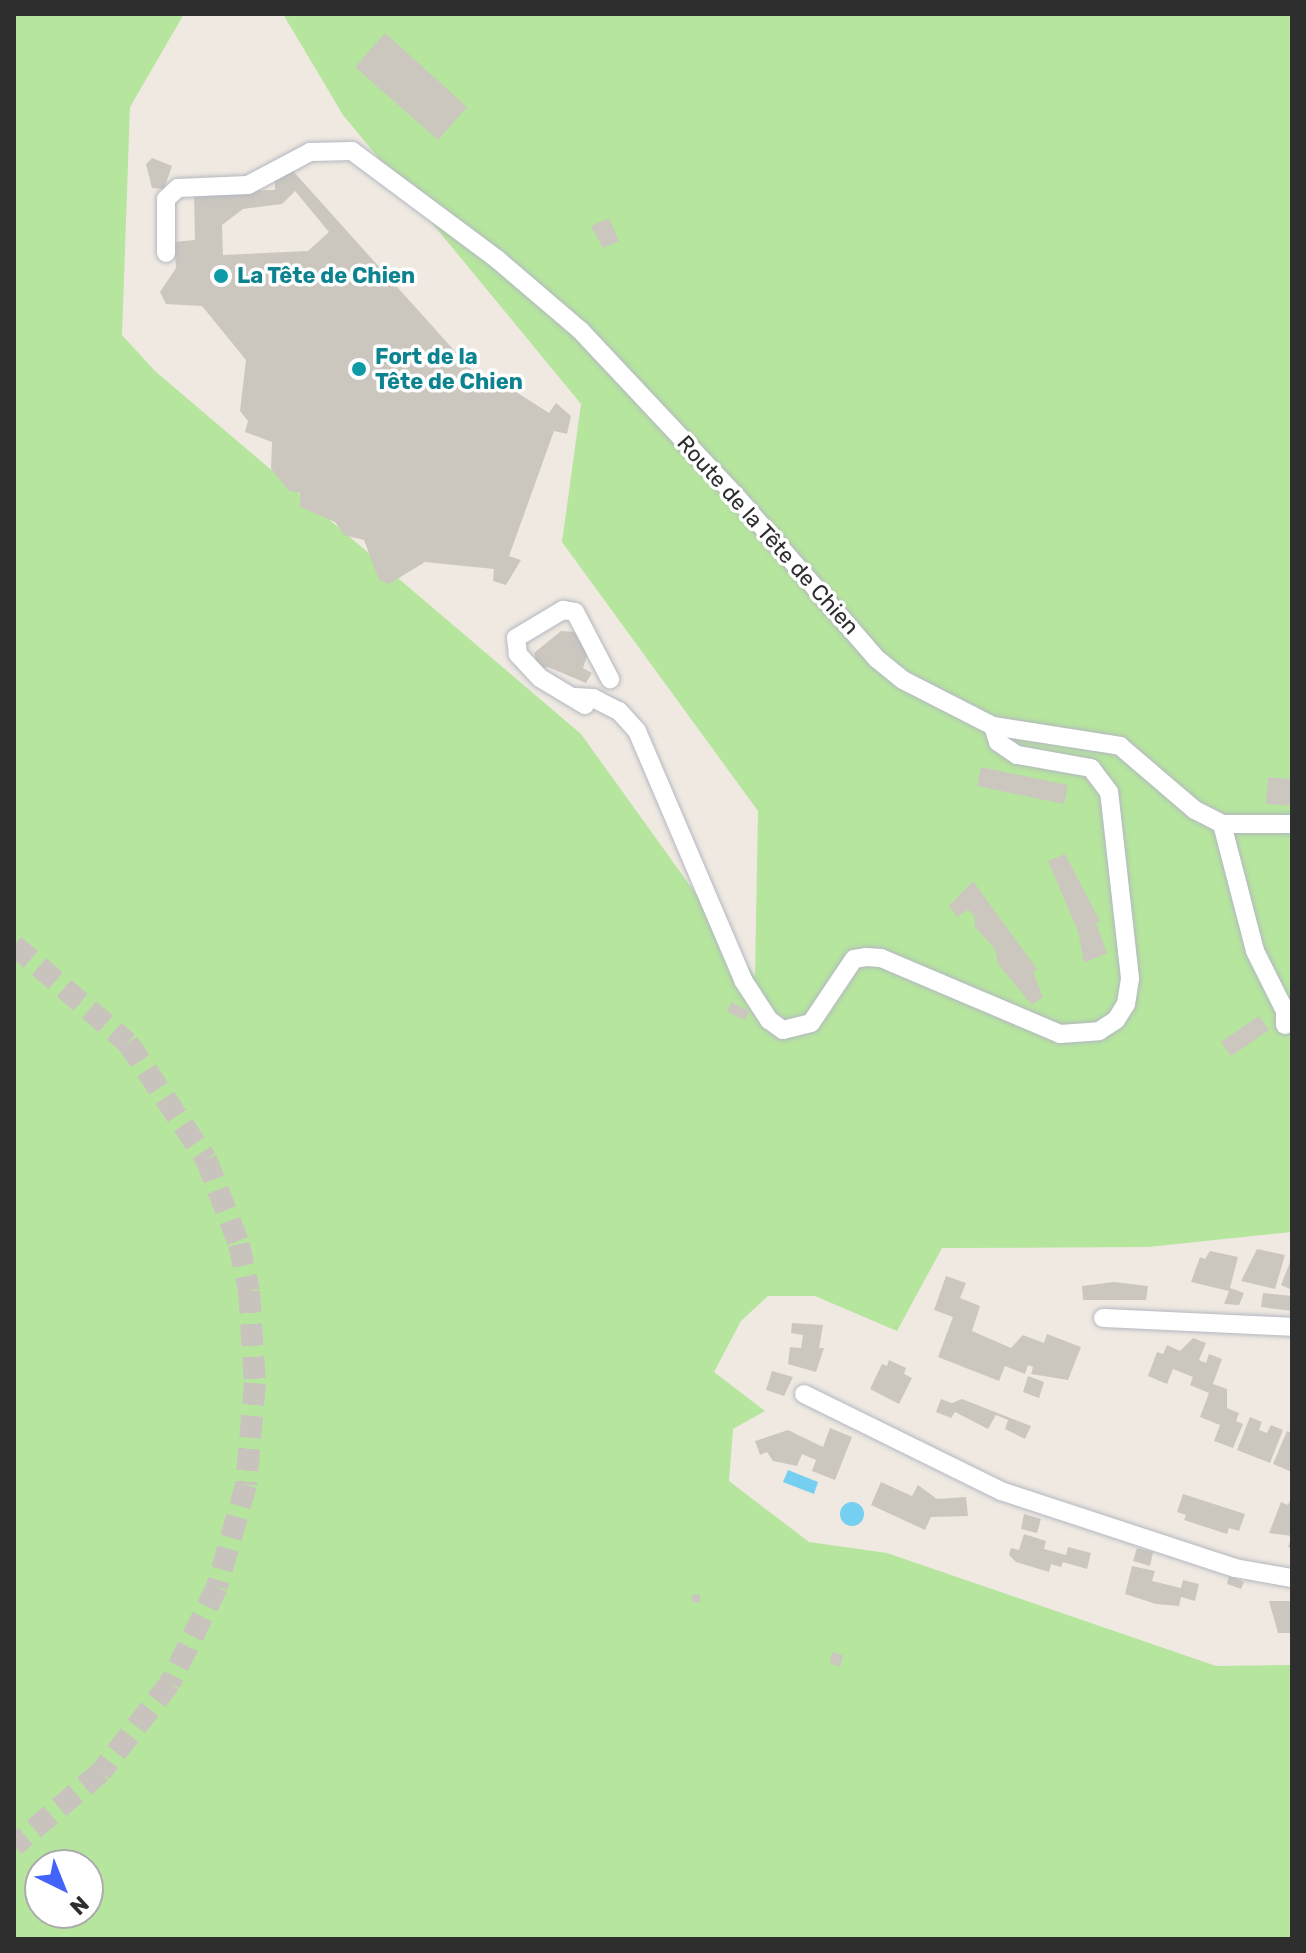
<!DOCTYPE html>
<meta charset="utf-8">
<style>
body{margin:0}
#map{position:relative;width:1306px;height:1953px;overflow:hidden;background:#efe9e1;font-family:Rubik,sans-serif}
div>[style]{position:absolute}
.green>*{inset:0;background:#b6e59e}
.water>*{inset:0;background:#75cff0}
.round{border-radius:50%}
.building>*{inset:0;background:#cbc7bf}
.major-tunnel>*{height:22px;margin-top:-11px;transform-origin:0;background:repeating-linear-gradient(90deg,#c8c4bd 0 22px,transparent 0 33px)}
.roads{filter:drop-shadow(0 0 2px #b4b7c1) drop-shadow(0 0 2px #b4b7c1)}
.minor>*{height:18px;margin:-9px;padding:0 9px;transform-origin:9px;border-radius:9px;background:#fff}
.dots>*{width:22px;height:22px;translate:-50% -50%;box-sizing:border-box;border:4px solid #fff;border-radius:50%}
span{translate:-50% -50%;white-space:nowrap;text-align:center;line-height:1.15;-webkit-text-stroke:7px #fff;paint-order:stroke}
.culture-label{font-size:22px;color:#0d838f;font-weight:700}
.left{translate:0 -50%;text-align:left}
.street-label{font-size:22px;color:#2e2e2e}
.frame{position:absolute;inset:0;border:16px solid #2e2e2e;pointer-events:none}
.north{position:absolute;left:24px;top:1849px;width:80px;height:80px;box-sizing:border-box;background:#fff;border:2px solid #ababab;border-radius:50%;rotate:137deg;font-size:22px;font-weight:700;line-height:32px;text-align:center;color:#2e2e2e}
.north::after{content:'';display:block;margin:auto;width:28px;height:36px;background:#4264fb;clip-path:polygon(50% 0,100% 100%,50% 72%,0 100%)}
</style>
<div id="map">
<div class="green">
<i style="clip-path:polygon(evenodd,14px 14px,184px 14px,130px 107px,122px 335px,155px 371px,581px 734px,755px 976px,758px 811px,562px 542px,581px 404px,343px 115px,283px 14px,1292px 14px,1292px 1232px,1148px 1247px,942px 1248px,897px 1331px,815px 1296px,768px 1296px,741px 1321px,714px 1372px,765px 1411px,733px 1429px,729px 1481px,809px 1542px,887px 1553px,1216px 1666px,1292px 1665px,1292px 1939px,14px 1939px,14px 14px,40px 1865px,88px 1865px,88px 1913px,40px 1913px,40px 1865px)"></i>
</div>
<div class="water">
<i style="clip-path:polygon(788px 1470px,818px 1482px,814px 1494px,783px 1482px)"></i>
<i class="round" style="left:840px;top:1502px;width:24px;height:24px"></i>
</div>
<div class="building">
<i style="clip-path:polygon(385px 33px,467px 107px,438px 140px,355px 67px)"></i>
<i style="clip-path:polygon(152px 158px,172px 166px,164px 189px,152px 188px,146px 164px)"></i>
<i style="clip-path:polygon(evenodd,293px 171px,487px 387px,496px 379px,549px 413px,556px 403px,571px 416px,567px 434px,554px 431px,509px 556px,521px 560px,506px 585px,493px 581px,494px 569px,425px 562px,389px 584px,379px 580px,364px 540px,344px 535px,335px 522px,300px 507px,300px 493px,289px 491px,271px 469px,272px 442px,245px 432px,248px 421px,240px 411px,246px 360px,202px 306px,166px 304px,160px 292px,176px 268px,174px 242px,195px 240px,194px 192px,275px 190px,275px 180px,293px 171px,295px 191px,329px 232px,308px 251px,223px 255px,222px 225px,243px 209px,282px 204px,295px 191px)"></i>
<i style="clip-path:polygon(609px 218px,619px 241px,603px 248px,591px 226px)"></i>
<i style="clip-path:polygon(561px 631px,575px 632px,589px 650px,583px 668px,592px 673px,586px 683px,548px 667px,539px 670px,534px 653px)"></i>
<i style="clip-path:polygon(981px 767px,1068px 785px,1064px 804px,977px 786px)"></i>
<i style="clip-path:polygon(1268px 777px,1292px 779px,1292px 806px,1266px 804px)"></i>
<i style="clip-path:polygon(1065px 854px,1100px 921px,1096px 923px,1107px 953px,1084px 963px,1078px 931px,1048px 861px)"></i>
<i style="clip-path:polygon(973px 881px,1037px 969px,1033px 972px,1043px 997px,1032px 1005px,998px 964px,995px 949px,975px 927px,974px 915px,968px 910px,957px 917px,949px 906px)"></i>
<i style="clip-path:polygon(731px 1002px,749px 1011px,745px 1020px,727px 1012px)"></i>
<i style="clip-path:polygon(1259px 1016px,1269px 1030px,1231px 1056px,1221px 1042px)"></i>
<i style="clip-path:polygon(1257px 1249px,1285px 1255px,1275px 1289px,1241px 1281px)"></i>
<i style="clip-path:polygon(1210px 1251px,1238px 1257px,1230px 1288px,1244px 1293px,1239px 1305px,1224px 1304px,1229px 1291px,1191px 1282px,1200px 1257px,1205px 1259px)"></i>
<i style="clip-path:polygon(1292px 1257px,1292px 1290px,1281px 1285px)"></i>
<i style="clip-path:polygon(946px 1276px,966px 1283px,960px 1298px,980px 1306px,972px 1331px,1011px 1348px,1023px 1335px,1044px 1343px,1047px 1334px,1081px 1347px,1068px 1380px,1031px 1374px,1033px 1367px,1028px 1365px,1025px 1374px,1005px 1366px,999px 1381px,938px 1357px,953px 1317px,934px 1310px)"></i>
<i style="clip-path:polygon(1114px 1282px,1148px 1286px,1146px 1300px,1083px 1300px,1082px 1286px)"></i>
<i style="clip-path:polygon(1263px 1293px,1292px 1296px,1292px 1311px,1261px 1307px)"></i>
<i style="clip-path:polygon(792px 1323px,823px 1325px,819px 1348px,824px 1348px,816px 1372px,788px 1364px,790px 1347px,801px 1348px,803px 1335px,791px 1333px)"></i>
<i style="clip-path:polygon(1193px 1338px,1206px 1343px,1199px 1360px,1206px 1363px,1209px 1354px,1222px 1359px,1213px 1384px,1227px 1389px,1227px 1408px,1239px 1413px,1236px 1421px,1243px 1424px,1233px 1448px,1214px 1441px,1220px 1425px,1200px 1417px,1209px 1393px,1190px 1385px,1193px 1377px,1173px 1369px,1167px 1384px,1148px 1376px,1157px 1352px,1163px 1354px,1167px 1345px,1180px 1351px)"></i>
<i style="clip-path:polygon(889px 1360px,906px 1368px,904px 1374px,912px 1378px,899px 1404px,870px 1389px,882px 1364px,887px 1366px)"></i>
<i style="clip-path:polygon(772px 1371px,793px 1377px,784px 1396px,766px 1390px)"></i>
<i style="clip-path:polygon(1028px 1376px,1044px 1382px,1039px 1398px,1023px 1392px)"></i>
<i style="clip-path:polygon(941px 1399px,952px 1403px,962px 1399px,1031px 1426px,1025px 1439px,1005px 1429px,1008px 1420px,996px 1415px,988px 1429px,955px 1412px,951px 1418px,936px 1412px)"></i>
<i style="clip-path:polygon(1250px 1417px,1262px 1422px,1259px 1430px,1267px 1433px,1271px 1425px,1283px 1430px,1270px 1463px,1237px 1450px)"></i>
<i style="clip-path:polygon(830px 1428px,852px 1437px,835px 1480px,812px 1471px,816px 1460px,802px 1454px,797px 1466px,773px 1461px,767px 1452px,760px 1455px,755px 1441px,788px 1430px,823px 1447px)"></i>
<i style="clip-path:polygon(1287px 1431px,1292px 1433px,1292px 1472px,1273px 1464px)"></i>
<i style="clip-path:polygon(881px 1482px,912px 1496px,918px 1485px,937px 1499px,966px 1497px,968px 1516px,931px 1517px,925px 1530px,871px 1505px)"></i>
<i style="clip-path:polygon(1183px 1494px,1245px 1514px,1239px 1531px,1229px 1528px,1227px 1534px,1184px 1520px,1186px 1515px,1177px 1512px)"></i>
<i style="clip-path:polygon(1292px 1497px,1292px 1548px,1288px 1547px,1292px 1536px,1269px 1533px,1281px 1502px,1288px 1505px)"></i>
<i style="clip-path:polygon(1024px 1514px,1041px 1519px,1037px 1533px,1021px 1529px)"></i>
<i style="clip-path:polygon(1024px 1534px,1046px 1541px,1044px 1549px,1066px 1555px,1068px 1547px,1091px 1553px,1087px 1569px,1063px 1562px,1061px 1567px,1051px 1564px,1049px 1572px,1016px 1562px,1009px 1555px,1011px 1548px,1019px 1550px)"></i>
<i style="clip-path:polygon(1137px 1548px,1153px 1552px,1150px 1566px,1133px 1561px)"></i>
<i style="clip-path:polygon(1132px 1566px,1155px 1571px,1152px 1581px,1181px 1588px,1183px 1580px,1199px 1584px,1195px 1601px,1181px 1597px,1179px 1606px,1156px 1604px,1125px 1594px)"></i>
<i style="clip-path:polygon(1229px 1576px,1244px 1582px,1241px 1589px,1227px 1584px)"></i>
<i style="clip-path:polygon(699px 1594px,701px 1602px,693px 1603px,691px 1595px)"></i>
<i style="clip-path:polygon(1269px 1601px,1291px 1601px,1292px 1633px,1278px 1633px)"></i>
<i style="clip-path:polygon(832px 1652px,843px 1655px,840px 1667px,830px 1663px)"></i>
</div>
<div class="major-tunnel">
<i style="left:14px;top:945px;width:150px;rotate:40.7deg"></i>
<i style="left:128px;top:1043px;width:140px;rotate:56.1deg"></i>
<i style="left:206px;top:1159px;width:91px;rotate:68.8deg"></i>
<i style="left:239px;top:1244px;width:48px;rotate:78deg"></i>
<i style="left:249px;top:1291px;width:92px;rotate:86.3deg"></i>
<i style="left:255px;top:1383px;width:102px;rotate:95deg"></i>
<i style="left:246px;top:1485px;width:106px;rotate:105.9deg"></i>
<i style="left:217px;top:1587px;width:107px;rotate:116.1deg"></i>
<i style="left:170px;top:1683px;width:113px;rotate:127.8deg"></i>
<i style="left:101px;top:1772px;width:114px;rotate:139.6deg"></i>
</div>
<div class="roads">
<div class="minor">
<i style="left:166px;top:253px;width:54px;rotate:-90deg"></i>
<i style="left:166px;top:199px;width:16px;rotate:-43deg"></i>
<i style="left:178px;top:188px;width:70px;rotate:-2.5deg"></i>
<i style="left:248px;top:185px;width:70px;rotate:-28deg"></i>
<i style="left:310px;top:152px;width:42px;rotate:-1.4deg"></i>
<i style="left:352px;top:151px;width:182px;rotate:36.7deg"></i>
<i style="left:498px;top:260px;width:108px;rotate:40.5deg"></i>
<i style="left:580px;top:330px;width:225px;rotate:46.8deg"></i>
<i style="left:734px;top:494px;width:218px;rotate:49.1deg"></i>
<i style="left:877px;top:659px;width:33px;rotate:39deg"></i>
<i style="left:903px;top:680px;width:101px;rotate:27.1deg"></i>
<i style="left:993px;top:726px;width:129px;rotate:8.9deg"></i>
<i style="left:1120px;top:746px;width:99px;rotate:40.5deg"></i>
<i style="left:1195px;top:810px;width:30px;rotate:27deg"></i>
<i style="left:1222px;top:824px;width:70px"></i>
<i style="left:575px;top:697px;width:18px;rotate:3deg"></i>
<i style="left:593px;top:698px;width:29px;rotate:27deg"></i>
<i style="left:619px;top:711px;width:27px;rotate:48deg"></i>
<i style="left:637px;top:731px;width:271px;rotate:66.9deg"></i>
<i style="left:743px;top:980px;width:48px;rotate:57deg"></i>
<i style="left:769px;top:1020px;width:17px;rotate:36deg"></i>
<i style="left:783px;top:1030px;width:29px;rotate:-14deg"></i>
<i style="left:811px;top:1023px;width:77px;rotate:-56.1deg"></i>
<i style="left:854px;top:959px;width:12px;rotate:-9deg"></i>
<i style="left:866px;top:957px;width:15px;rotate:4deg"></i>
<i style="left:881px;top:958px;width:194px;rotate:23deg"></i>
<i style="left:1060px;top:1034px;width:39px;rotate:-4deg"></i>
<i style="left:1099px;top:1031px;width:20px;rotate:-33deg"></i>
<i style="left:1116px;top:1020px;width:19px;rotate:-58deg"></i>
<i style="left:1126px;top:1004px;width:26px;rotate:-81deg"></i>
<i style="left:1130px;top:978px;width:187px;rotate:-96.4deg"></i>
<i style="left:1109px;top:792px;width:30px;rotate:-127deg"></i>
<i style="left:1091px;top:768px;width:75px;rotate:-170deg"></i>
<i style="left:1017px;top:755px;width:23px;rotate:-146deg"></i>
<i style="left:998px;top:742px;width:17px;rotate:-107deg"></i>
<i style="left:585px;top:705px;width:52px;rotate:-149deg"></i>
<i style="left:540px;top:678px;width:33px;rotate:-133deg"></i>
<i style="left:518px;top:654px;width:16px;rotate:-97deg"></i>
<i style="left:516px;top:638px;width:55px;rotate:-30.8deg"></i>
<i style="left:563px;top:610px;width:12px;rotate:9deg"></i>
<i style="left:575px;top:612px;width:76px;rotate:62.4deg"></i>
<i style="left:1222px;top:824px;width:131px;rotate:75.4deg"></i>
<i style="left:1255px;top:951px;width:67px;rotate:63.4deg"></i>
<i style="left:1285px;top:1011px;width:14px;rotate:90deg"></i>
<i style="left:1103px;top:1318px;width:189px;rotate:2.7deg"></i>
<i style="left:804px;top:1394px;width:220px;rotate:26.2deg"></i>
<i style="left:1001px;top:1491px;width:246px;rotate:18.2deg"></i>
<i style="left:1235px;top:1568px;width:58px;rotate:10deg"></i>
</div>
</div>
<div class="dots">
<i style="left:221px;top:276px;background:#0f9aa8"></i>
<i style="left:359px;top:369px;background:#0f9aa8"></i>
</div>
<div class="culture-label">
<span class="left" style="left:237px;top:276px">La Tête de Chien</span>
<span class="left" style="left:375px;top:369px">Fort de la<br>Tête de Chien</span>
</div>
<div class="street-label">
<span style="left:768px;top:535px;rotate:48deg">Route de la Tête de Chien</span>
</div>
<div class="frame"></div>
<div class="north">N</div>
</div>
